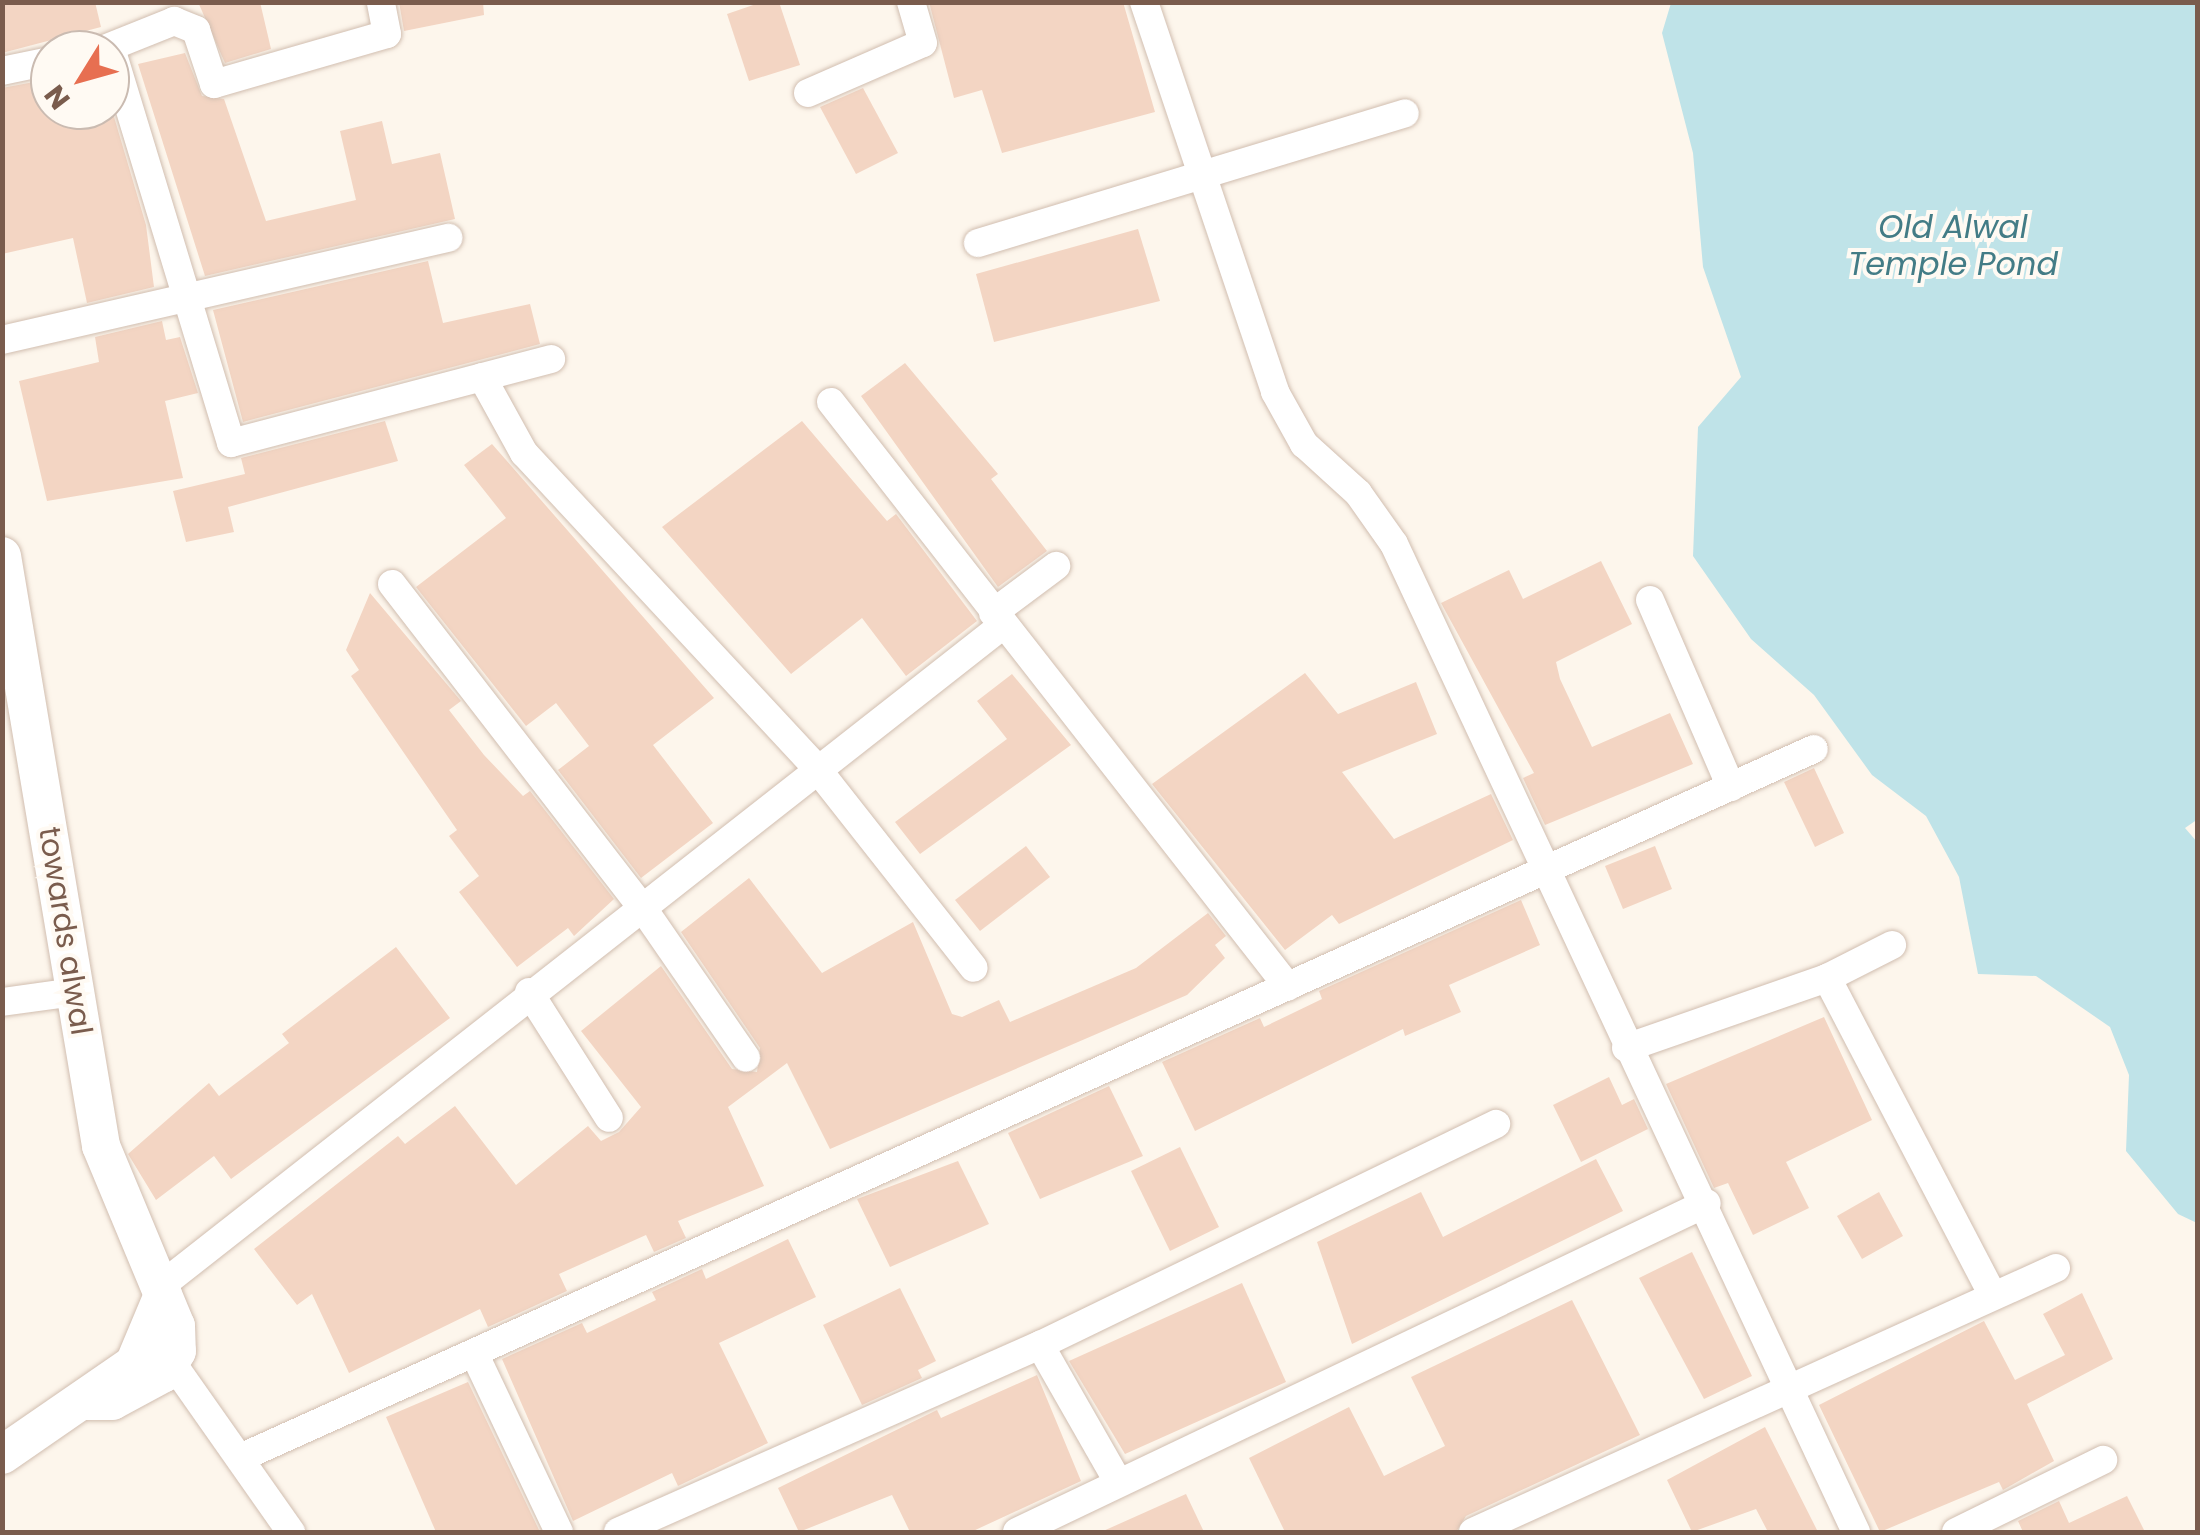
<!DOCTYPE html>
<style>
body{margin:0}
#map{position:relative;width:2200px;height:1535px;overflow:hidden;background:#fdf6ec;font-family:Poppins,sans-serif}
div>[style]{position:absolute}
.water>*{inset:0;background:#bfe3e8}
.building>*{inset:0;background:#f3d5c3}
.roads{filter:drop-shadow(0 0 2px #d1beb0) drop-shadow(0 0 2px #d1beb0)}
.minor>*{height:28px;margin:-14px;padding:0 14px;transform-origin:14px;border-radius:14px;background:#fff}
.secondary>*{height:38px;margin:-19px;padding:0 19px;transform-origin:19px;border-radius:19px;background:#fff}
span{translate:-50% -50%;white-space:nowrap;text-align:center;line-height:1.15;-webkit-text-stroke:8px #fffaf3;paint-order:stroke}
.street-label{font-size:30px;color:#7a5c4d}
.water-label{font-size:32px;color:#437c86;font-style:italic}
.frame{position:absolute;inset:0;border:5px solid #7a5c4d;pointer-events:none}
.north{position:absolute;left:30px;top:30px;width:100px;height:100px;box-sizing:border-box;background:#fffaf3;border:2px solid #cabbb1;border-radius:50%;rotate:233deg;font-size:28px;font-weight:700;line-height:40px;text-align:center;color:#7a5c4d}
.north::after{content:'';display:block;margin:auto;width:35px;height:45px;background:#e76f51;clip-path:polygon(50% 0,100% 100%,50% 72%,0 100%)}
</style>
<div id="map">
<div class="water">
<i style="clip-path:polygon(1671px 3px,2197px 3px,2198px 819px,2185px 828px,2198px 843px,2197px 1223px,2178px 1214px,2126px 1151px,2129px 1075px,2110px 1027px,2036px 976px,1978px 974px,1959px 877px,1926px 816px,1872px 775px,1814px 695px,1751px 639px,1693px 556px,1698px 427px,1741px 377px,1703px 267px,1693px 153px,1662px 33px)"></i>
</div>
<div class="building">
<i style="clip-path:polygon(2px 2px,95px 2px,101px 27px,2px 53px)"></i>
<i style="clip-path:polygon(198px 2px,260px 2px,271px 49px,225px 63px)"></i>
<i style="clip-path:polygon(399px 2px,483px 2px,484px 15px,404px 31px)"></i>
<i style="clip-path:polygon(762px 2px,779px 2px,800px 65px,749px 81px,727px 14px)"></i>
<i style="clip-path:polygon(929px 2px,1123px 2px,1155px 112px,1002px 153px,982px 90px,954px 98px)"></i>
<i style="clip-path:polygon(185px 53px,202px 96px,224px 99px,266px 221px,356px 200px,340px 131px,382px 121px,392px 164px,440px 153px,455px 219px,205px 276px,138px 64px)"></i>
<i style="clip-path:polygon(50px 79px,50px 110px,112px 110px,146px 225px,154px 287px,87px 303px,73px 238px,2px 254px,2px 88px)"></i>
<i style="clip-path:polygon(863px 88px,898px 153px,856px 174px,820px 107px)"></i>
<i style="clip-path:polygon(1138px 229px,1160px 301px,994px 342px,976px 274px)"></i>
<i style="clip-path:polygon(428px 261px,443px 323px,530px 304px,540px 344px,243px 422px,213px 310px)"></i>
<i style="clip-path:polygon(162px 321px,166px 340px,180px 337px,198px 393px,165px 401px,183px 478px,47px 501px,19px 381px,99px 362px,95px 337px)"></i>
<i style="clip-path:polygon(905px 363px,998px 474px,991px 479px,1047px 551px,998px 587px,861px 396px)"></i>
<i style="clip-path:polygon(385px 421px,398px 461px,228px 507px,234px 532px,186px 542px,173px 491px,245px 474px,241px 458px)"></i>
<i style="clip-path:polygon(802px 421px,887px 521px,896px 514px,977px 621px,906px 676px,862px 618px,791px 674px,662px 527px)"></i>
<i style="clip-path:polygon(492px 444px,714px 698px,653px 745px,713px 823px,641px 878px,558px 770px,589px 746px,556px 703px,526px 726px,416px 587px,506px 518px,464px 465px)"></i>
<i style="clip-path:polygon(1601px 561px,1632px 624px,1556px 662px,1560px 679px,1592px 747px,1670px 713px,1693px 764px,1545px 825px,1523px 778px,1534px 773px,1441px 603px,1509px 570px,1523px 599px)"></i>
<i style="clip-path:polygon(370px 593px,461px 701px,449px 710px,484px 755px,523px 796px,530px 791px,614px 899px,574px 936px,568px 928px,517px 967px,459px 892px,479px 876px,449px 836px,457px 830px,351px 676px,359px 670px,346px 650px)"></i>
<i style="clip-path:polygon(1305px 673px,1338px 714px,1416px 682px,1437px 734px,1342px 772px,1394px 839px,1491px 794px,1513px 840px,1339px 924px,1332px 915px,1285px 950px,1152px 784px)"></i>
<i style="clip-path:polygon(1012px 674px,1071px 745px,920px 854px,895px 822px,1007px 739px,977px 701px)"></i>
<i style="clip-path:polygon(1814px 768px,1844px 833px,1815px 847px,1784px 782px)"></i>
<i style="clip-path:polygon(1026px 846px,1050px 877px,980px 931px,955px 900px)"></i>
<i style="clip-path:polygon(1655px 846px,1672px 889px,1623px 909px,1605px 866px)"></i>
<i style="clip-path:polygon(749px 878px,822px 973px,913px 922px,952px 1014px,962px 1017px,999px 1000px,1010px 1022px,1136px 968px,1208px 913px,1226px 936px,1215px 945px,1225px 958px,1187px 995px,830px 1149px,787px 1063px,728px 1107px,764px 1186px,678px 1221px,686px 1238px,654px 1252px,646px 1235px,559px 1274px,567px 1291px,488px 1327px,480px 1309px,349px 1373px,312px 1294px,297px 1305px,254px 1249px,398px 1136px,405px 1144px,455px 1106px,516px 1185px,588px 1126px,601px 1141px,619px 1132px,641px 1107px,581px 1031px,661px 966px,732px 1069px,757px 1072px,760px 1048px,681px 932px)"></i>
<i style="clip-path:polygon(1521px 900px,1540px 945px,1449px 985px,1461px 1012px,1405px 1036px,1403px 1029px,1195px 1131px,1162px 1062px,1260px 1018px,1264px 1027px,1322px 999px,1319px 991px)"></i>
<i style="clip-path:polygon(396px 947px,450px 1018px,231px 1179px,214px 1156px,156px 1200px,128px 1154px,209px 1083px,219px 1096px,289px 1043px,282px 1034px)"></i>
<i style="clip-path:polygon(1824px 1017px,1872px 1120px,1786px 1162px,1809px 1208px,1753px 1235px,1728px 1183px,1714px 1188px,1666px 1084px)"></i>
<i style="clip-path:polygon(1609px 1077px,1622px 1105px,1634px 1099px,1648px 1129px,1581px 1162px,1553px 1105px)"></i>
<i style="clip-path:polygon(1109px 1086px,1143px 1156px,1040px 1199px,1008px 1133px)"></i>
<i style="clip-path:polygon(1180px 1147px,1219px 1227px,1170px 1251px,1131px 1171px)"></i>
<i style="clip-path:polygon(1596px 1159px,1623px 1211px,1352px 1344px,1317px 1242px,1421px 1192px,1443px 1237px)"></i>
<i style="clip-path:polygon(958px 1161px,989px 1224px,890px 1267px,857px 1199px)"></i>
<i style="clip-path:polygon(1879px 1192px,1903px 1236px,1862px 1259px,1837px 1216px)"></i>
<i style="clip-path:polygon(788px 1239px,816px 1297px,719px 1343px,768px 1443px,678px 1486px,672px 1473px,573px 1521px,502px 1359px,582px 1323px,587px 1333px,656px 1300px,652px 1292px,702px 1269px,706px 1279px)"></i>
<i style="clip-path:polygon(1692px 1252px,1752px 1376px,1704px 1399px,1639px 1278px)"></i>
<i style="clip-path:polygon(1242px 1283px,1286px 1382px,1125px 1454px,1069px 1361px)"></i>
<i style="clip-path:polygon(900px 1288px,936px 1361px,918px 1370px,922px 1378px,862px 1405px,823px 1325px)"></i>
<i style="clip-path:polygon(2082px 1293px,2113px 1359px,2027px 1404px,2054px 1461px,2003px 1490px,1999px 1482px,1880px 1532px,1819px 1405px,1984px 1321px,2015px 1380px,2065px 1355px,2043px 1314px)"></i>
<i style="clip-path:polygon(1572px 1300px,1640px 1435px,1466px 1516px,1456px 1532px,1285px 1532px,1249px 1458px,1349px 1407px,1384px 1476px,1445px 1446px,1411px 1377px)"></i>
<i style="clip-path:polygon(1037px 1375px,1081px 1481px,971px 1532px,910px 1532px,892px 1495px,799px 1532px,778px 1488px,937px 1410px,941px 1418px)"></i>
<i style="clip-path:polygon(468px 1382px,540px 1532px,436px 1532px,386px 1417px)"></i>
<i style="clip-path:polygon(1765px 1427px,1818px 1532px,1768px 1532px,1756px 1509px,1692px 1532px,1667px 1480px)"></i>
<i style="clip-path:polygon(1186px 1494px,1204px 1532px,1101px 1532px)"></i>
<i style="clip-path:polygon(2127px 1496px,2145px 1532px,2023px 1532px,2018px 1521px,2059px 1501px,2069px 1523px)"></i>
</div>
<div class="roads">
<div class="minor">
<i style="left:1144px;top:2px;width:411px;rotate:71.4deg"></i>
<i style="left:1275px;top:392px;width:60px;rotate:60.9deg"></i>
<i style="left:1304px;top:444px;width:73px;rotate:42.2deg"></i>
<i style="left:1358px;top:493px;width:62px;rotate:54.8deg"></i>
<i style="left:1394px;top:544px;width:1091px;rotate:64.94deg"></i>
<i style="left:111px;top:48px;width:413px;rotate:73.1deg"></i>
<i style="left:231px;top:443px;width:331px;rotate:-14.7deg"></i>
<i style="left:102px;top:50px;width:78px;rotate:-21.9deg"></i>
<i style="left:174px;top:21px;width:24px;rotate:22deg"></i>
<i style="left:196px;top:30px;width:57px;rotate:71.6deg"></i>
<i style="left:214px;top:84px;width:180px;rotate:-16.1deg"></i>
<i style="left:387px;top:34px;width:33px;rotate:-101deg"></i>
<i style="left:2px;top:71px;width:49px;rotate:-11.8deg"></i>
<i style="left:808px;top:93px;width:125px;rotate:-23.5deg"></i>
<i style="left:923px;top:43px;width:43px;rotate:-106.3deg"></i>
<i style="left:978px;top:243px;width:446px;rotate:-16.9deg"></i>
<i style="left:2px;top:340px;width:458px;rotate:-12.9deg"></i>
<i style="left:482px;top:377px;width:87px;rotate:61.1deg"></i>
<i style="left:524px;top:453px;width:426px;rotate:47.1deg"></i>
<i style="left:814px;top:765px;width:258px;rotate:51.8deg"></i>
<i style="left:831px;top:402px;width:742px;rotate:52deg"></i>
<i style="left:392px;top:584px;width:408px;rotate:52.3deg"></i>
<i style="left:642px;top:907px;width:183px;rotate:55.4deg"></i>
<i style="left:1650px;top:600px;width:204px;rotate:66.6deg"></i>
<i style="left:993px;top:613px;width:79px;rotate:-36.7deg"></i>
<i style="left:1827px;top:978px;width:358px;rotate:62.4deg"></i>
<i style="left:529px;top:992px;width:149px;rotate:57.6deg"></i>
<i style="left:2px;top:1002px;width:74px;rotate:-7.8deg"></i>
<i style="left:1626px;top:1048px;width:213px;rotate:-19.2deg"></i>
<i style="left:1827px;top:978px;width:73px;rotate:-26.9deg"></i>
<i style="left:162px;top:1285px;width:1069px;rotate:-38.12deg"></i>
<i style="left:1040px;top:1345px;width:158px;rotate:60.3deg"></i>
<i style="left:163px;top:1350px;width:223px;rotate:54.9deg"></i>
<i style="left:474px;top:1353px;width:198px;rotate:64.6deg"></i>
<i style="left:240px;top:1458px;width:1726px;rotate:-24.25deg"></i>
<i style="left:618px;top:1532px;width:462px;rotate:-23.9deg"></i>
<i style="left:1040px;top:1345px;width:507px;rotate:-25.86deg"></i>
<i style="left:1017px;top:1532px;width:764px;rotate:-25.49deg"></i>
<i style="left:1473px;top:1532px;width:640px;rotate:-24.36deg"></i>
<i style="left:1956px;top:1532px;width:164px;rotate:-26.1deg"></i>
</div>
<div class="secondary">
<i style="left:2px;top:556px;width:598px;rotate:80.47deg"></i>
<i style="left:101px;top:1146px;width:195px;rotate:67.4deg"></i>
<i style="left:176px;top:1326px;width:25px;rotate:88deg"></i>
<i style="left:177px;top:1351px;width:26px;rotate:121deg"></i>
<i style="left:164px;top:1373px;width:59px;rotate:151.7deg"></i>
<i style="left:112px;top:1401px;width:28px;rotate:180deg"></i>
<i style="left:2px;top:1455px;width:160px;rotate:-34.6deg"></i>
<i style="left:134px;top:1364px;width:75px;rotate:-67.2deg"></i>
</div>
</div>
<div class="street-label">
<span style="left:65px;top:931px;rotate:81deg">towards alwal</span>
</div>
<div class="water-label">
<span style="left:1953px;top:246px">Old Alwal<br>Temple Pond</span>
</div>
<div class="frame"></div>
<div class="north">N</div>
</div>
